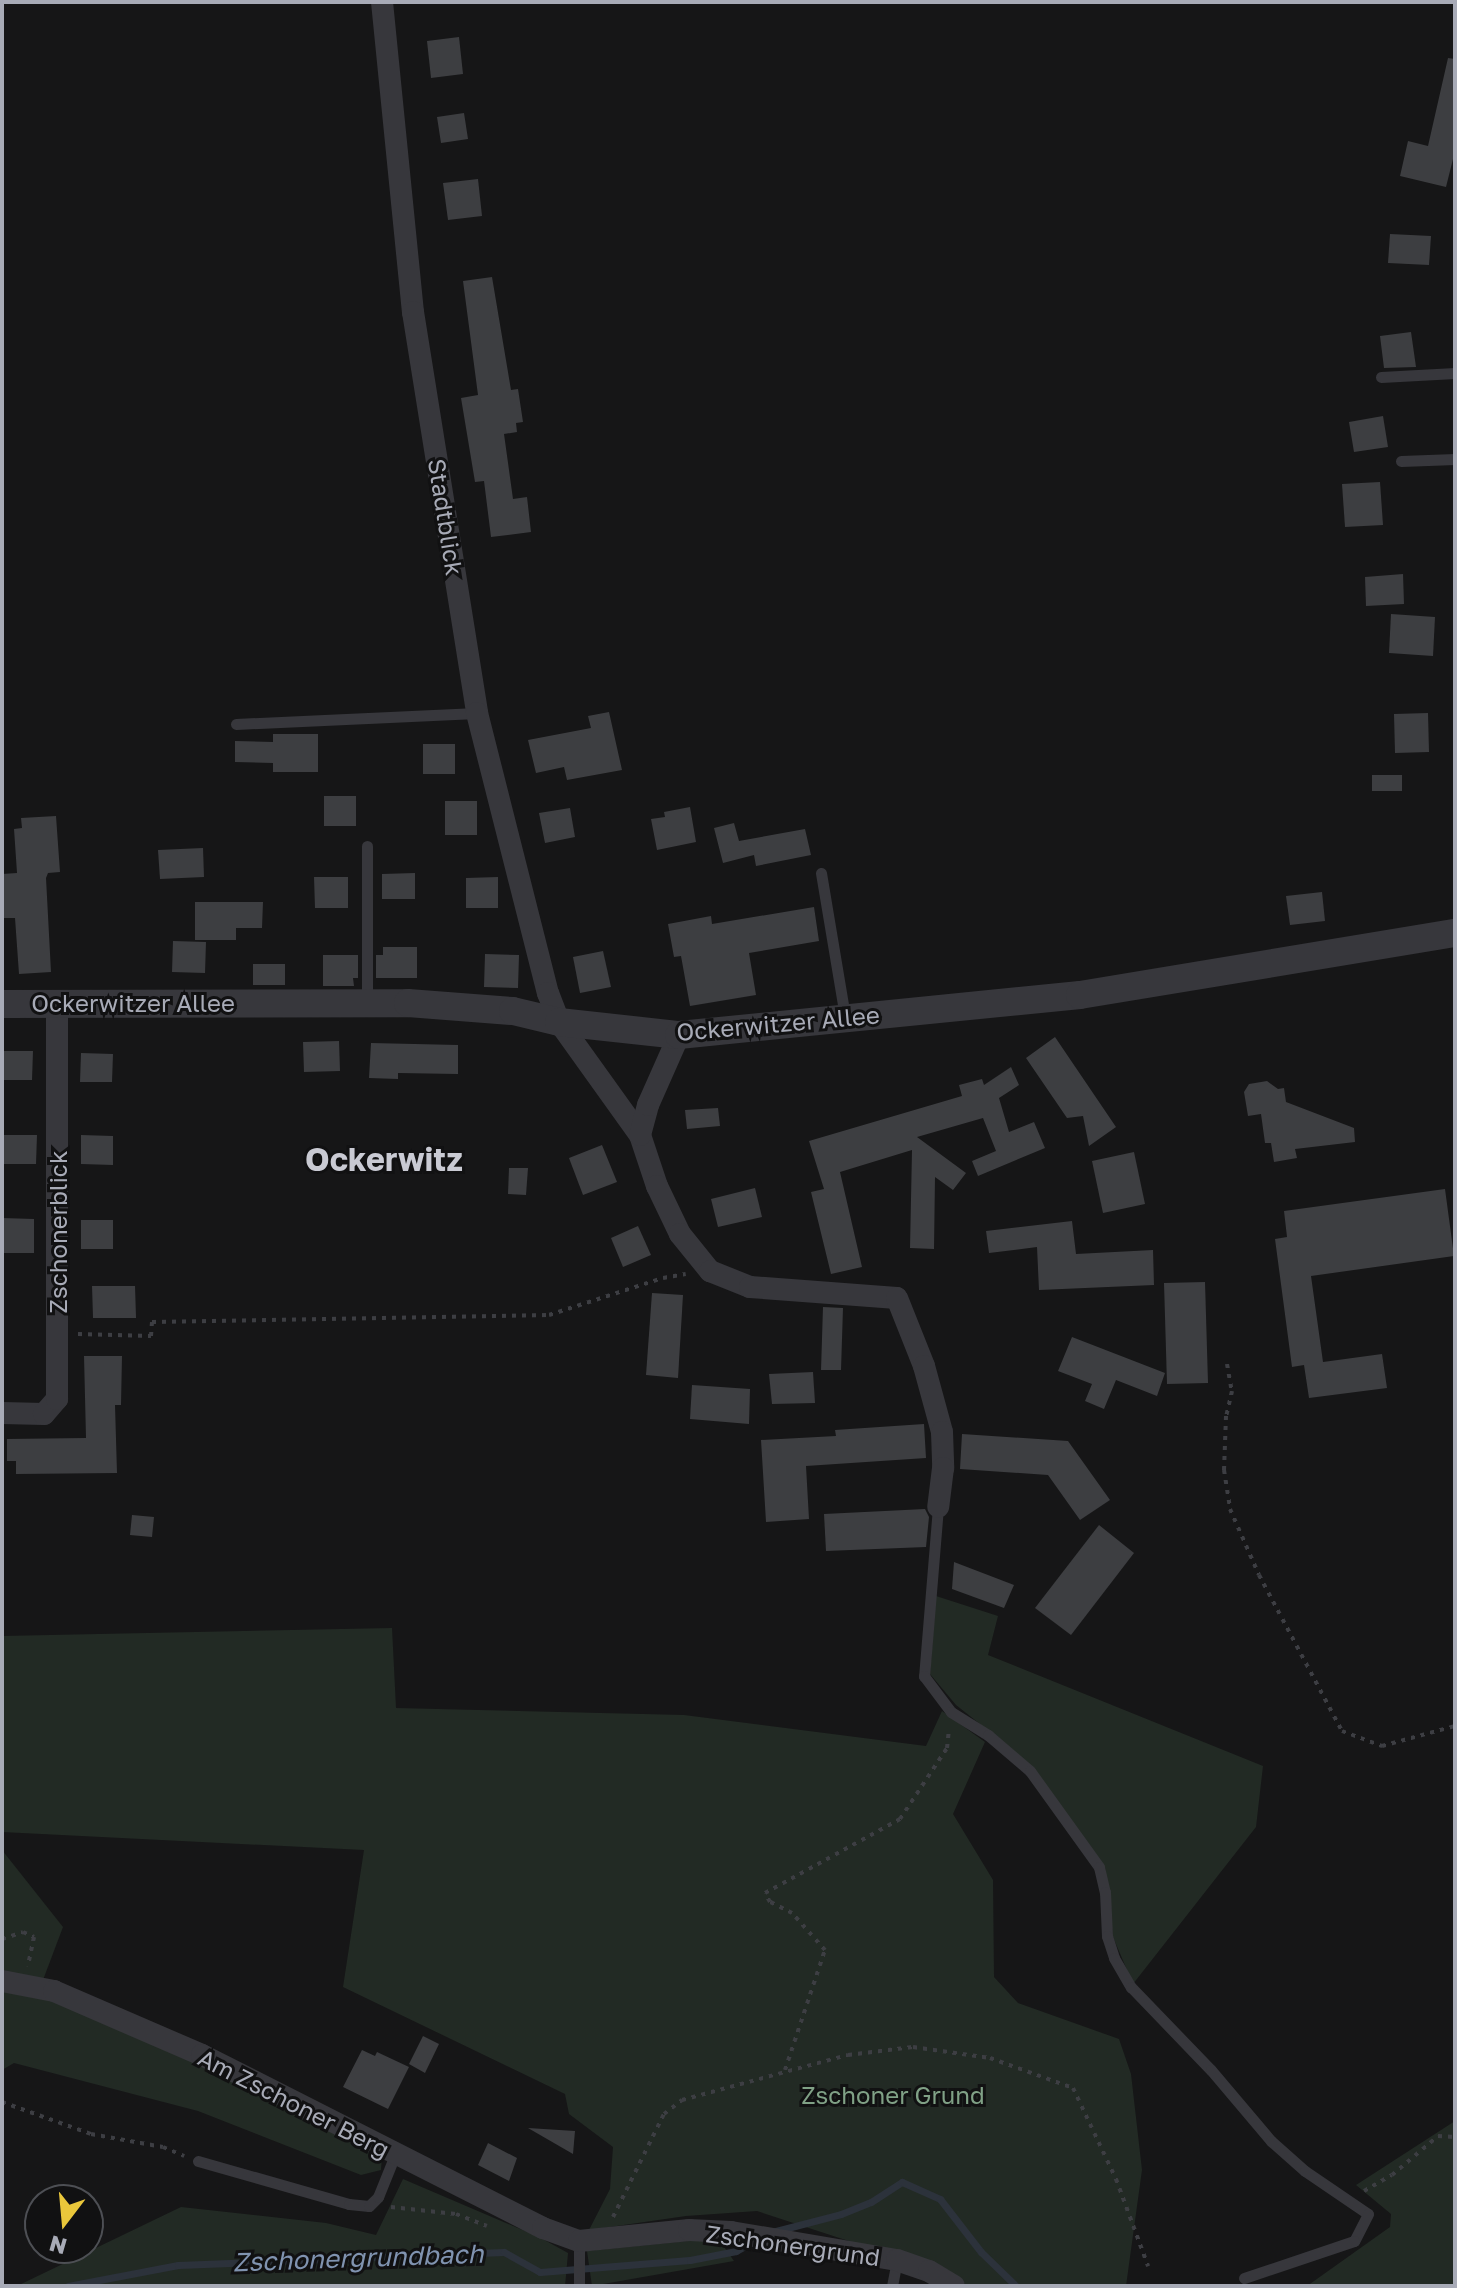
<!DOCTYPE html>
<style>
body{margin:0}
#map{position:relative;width:1457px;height:2288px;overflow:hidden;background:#161617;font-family:"Golos Text",sans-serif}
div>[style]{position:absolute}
.green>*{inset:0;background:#222a24}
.stream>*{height:7px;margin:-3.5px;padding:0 3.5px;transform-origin:3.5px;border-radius:3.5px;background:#2c323b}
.building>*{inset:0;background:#3d3e41}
.path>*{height:4px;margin-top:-2px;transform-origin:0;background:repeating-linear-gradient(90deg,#3d3e43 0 4px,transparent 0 10px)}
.service>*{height:11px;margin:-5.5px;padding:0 5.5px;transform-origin:5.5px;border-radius:5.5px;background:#37373c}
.minor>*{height:22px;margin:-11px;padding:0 11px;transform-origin:11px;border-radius:11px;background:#37373c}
.tertiary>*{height:28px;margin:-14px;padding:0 14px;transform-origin:14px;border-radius:14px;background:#37373c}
span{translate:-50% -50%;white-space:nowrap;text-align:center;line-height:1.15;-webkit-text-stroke:6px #111112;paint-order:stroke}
.street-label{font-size:24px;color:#a8abb7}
.park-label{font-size:24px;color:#80a186}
.water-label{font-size:26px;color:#8093b0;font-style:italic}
.district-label{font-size:32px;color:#c9cad3;font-weight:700}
.frame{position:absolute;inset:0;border:4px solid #a8abb7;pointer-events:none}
.north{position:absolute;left:24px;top:2184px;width:80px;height:80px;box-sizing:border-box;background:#111112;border:2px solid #4d4f54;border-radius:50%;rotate:196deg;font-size:22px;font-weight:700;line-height:32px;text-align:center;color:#a8abb7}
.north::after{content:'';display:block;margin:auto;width:28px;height:36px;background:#eac73b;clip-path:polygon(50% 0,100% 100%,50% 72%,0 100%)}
</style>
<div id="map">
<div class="green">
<i style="clip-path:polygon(936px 1596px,998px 1616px,988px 1655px,1263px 1766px,1256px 1827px,1133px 1984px,1113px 1937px,1105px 1867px,1069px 1818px,990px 1732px,956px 1705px,930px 1674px)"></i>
<i style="clip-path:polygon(392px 1628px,396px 1708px,684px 1715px,926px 1746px,942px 1711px,985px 1742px,953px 1814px,993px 1880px,994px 1977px,1018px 2003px,1119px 2039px,1131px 2074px,1142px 2170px,1126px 2286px,968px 2286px,953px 2275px,757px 2211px,686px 2216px,589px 2230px,610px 2189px,613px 2147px,569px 2114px,565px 2094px,343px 1987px,364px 1850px,2px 1832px,2px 1636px)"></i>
<i style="clip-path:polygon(2px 1850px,63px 1927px,43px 1980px,2px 1972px)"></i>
<i style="clip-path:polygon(2px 1988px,38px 1995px,201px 2064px,382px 2155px,381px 2170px,361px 2175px,198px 2111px,14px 2063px,2px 2070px)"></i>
<i style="clip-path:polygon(1455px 2121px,1455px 2286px,1307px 2286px,1390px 2227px,1391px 2214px,1356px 2185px)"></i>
<i style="clip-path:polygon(403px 2179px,539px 2237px,568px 2253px,565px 2286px,17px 2286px,181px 2207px,326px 2223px,376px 2235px)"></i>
<i style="clip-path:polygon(718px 2238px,734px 2261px,592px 2286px,587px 2251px)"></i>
</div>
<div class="stream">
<i style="left:772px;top:2232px;width:71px;rotate:-14.6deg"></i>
<i style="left:841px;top:2214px;width:32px;rotate:-22deg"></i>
<i style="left:871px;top:2202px;width:37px;rotate:-33deg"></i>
<i style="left:902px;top:2182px;width:42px;rotate:24.1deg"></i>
<i style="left:940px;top:2199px;width:67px;rotate:52.3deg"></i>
<i style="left:981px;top:2252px;width:49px;rotate:44.2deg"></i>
<i style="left:68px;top:2286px;width:112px;rotate:-10.8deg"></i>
<i style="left:178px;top:2265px;width:326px;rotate:-2.3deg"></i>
<i style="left:504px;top:2252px;width:41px;rotate:29.1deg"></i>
<i style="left:540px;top:2272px;width:150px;rotate:-4.6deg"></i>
<i style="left:690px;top:2260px;width:47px;rotate:-11.1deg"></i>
<i style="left:736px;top:2251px;width:21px;rotate:-29deg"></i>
</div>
<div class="building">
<i style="clip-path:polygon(459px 37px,463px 74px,431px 78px,427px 41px)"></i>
<i style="clip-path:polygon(1448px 58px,1455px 59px,1455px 151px,1446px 187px,1400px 176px,1408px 141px,1428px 146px)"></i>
<i style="clip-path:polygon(464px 113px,468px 139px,441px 143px,437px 117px)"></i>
<i style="clip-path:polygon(478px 179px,482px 216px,448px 220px,443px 183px)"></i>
<i style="clip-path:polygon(1390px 234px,1431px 236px,1429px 265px,1388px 263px)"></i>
<i style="clip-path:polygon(492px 277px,511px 390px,518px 389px,523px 422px,516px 423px,517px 432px,504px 434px,513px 499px,527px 497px,531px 532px,491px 537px,484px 481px,475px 482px,461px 398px,478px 395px,463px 281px)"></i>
<i style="clip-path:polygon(1411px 332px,1416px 367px,1384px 368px,1380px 336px)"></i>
<i style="clip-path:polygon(1383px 416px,1388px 447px,1354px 452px,1349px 422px)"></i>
<i style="clip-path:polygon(1380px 482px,1383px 525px,1345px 527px,1342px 484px)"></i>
<i style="clip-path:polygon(1403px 574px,1404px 604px,1366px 606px,1365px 577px)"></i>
<i style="clip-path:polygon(1391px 614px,1435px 617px,1433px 656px,1389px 653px)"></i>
<i style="clip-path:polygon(609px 712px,622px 770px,567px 780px,564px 767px,536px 773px,528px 740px,591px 728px,588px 716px)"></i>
<i style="clip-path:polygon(1428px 713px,1429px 752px,1395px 753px,1394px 714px)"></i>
<i style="clip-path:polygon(273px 734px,318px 734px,318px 772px,273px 772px,273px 763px,235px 762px,235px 741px,273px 742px)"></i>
<i style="clip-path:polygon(423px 744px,455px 744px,455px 774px,423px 774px)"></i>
<i style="clip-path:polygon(1372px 775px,1402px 775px,1402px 791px,1372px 791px)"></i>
<i style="clip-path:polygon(324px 796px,356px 796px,356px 826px,324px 826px)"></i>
<i style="clip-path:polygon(445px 801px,477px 801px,477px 835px,445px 835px)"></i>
<i style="clip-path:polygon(690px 807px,696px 842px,657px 850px,651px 819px,665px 817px,664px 812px)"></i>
<i style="clip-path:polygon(570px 808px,575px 837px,545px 843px,539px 813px)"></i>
<i style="clip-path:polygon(56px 816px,60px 872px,48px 873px,46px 878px,51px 972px,19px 974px,15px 918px,2px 918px,2px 874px,17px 873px,14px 829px,22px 828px,21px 818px)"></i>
<i style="clip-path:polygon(734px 823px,739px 841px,805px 829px,811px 855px,756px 866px,754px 855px,723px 863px,714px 828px)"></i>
<i style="clip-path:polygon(203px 848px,204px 877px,160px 879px,158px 850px)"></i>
<i style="clip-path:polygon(415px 873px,415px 899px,382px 899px,382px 874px)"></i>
<i style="clip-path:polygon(314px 877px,348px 877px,348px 908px,315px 908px)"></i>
<i style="clip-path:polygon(498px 877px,498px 908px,466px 908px,466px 878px)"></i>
<i style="clip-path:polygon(1322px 892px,1325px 921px,1290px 925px,1286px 896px)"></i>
<i style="clip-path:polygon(195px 902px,263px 902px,262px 928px,236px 928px,236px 940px,195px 940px)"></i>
<i style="clip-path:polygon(814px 907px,819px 941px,749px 953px,756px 995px,690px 1006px,681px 956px,674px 957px,668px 924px,711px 916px,712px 924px)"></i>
<i style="clip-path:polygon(173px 941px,206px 942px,205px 973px,172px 972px)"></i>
<i style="clip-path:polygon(383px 947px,417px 947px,417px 978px,376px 978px,376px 955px,383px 955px)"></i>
<i style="clip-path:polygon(603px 951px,611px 987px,580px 993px,573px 957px)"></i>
<i style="clip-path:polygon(485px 954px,519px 955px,518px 988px,484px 987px)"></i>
<i style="clip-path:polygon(323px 955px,358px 955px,358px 978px,353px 978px,354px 986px,323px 986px)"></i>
<i style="clip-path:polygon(253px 964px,285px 964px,285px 985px,253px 985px)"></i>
<i style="clip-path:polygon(1055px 1037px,1116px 1127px,1089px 1146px,1083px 1116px,1067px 1118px,1026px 1058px)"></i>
<i style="clip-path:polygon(339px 1041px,340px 1071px,304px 1072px,303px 1042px)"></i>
<i style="clip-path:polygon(371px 1043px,458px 1045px,458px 1074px,398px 1073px,398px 1079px,369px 1078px)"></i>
<i style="clip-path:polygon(2px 1051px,33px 1051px,32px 1080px,2px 1080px)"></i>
<i style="clip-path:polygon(81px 1053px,113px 1054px,112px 1082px,80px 1082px)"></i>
<i style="clip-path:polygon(1011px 1067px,1019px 1085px,999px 1098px,1009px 1132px,1034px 1122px,1045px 1148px,978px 1176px,972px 1161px,996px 1151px,983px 1118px,917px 1137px,966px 1173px,953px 1190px,935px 1177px,934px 1249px,910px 1248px,912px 1150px,840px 1172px,862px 1267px,831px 1274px,811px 1192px,824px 1189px,809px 1141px,962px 1096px,959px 1085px,982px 1079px,984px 1085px)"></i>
<i style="clip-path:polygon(1267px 1081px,1278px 1089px,1284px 1088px,1286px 1102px,1354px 1128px,1355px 1142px,1295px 1149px,1297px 1158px,1274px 1162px,1271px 1143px,1265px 1143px,1261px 1114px,1248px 1116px,1244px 1092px,1249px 1084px)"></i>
<i style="clip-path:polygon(718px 1108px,720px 1126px,687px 1129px,685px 1110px)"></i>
<i style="clip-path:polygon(4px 1135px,37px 1135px,36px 1164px,4px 1164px)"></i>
<i style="clip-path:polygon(81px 1135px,113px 1136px,113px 1165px,81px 1164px)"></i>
<i style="clip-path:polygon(602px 1145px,617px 1182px,583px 1195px,569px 1158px)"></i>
<i style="clip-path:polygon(1134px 1152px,1145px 1204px,1103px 1213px,1092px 1161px)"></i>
<i style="clip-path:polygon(509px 1168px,528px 1168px,526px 1195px,508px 1194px)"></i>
<i style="clip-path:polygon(755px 1188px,762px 1217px,718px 1227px,711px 1199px)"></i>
<i style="clip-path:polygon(1445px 1189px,1454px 1256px,1311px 1276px,1323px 1362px,1382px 1354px,1387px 1388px,1309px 1398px,1304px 1365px,1292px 1367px,1275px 1239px,1287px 1237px,1284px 1211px)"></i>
<i style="clip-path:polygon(2px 1218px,34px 1219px,34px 1253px,2px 1253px)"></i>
<i style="clip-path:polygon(81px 1220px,113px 1220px,113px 1249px,81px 1249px)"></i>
<i style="clip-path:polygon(1072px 1221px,1076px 1254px,1153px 1250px,1154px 1285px,1039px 1290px,1037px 1247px,989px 1253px,986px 1231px)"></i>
<i style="clip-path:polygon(638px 1226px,651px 1255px,623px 1267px,611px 1238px)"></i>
<i style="clip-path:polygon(1205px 1282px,1208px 1383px,1167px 1384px,1164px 1283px)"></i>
<i style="clip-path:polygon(92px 1286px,135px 1286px,136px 1318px,93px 1318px)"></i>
<i style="clip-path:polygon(652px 1293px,683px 1295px,678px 1378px,646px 1375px)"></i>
<i style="clip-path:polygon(823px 1307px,843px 1308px,841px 1370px,821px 1370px)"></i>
<i style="clip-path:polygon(1072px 1337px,1165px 1373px,1157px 1396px,1116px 1380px,1104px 1409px,1085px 1401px,1092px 1384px,1058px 1371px)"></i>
<i style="clip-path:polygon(84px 1356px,122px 1356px,121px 1405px,115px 1405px,117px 1473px,16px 1474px,16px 1461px,7px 1461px,7px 1439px,86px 1438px)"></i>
<i style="clip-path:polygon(813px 1372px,815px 1403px,772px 1404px,769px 1374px)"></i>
<i style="clip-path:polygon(692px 1385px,750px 1389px,749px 1424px,690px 1419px)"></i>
<i style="clip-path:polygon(924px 1424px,926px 1458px,806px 1466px,809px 1519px,766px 1522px,761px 1440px,836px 1436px,835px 1430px)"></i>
<i style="clip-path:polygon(962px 1434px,1068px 1441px,1110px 1500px,1080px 1520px,1048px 1475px,960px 1469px)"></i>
<i style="clip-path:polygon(925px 1509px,929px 1517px,926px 1547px,826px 1551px,824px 1514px)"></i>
<i style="clip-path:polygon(132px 1515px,154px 1517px,152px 1537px,130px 1535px)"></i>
<i style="clip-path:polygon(1099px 1525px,1134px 1553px,1071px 1635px,1035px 1608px)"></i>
<i style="clip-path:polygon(954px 1562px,1014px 1585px,1004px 1608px,952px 1589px)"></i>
<i style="clip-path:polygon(423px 2036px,439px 2044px,425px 2073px,409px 2064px)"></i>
<i style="clip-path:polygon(362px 2050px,375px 2056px,377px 2052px,409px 2067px,388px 2109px,343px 2087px)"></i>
<i style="clip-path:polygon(528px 2128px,575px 2131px,573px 2154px)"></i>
<i style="clip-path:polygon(488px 2143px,517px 2158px,509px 2181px,478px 2165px)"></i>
</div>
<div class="path">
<i style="left:78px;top:1334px;width:73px;rotate:1.6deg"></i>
<i style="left:151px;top:1336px;width:14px;rotate:-86deg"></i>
<i style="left:152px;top:1322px;width:397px;rotate:-1deg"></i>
<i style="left:549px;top:1315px;width:120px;rotate:-18deg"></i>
<i style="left:663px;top:1278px;width:23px;rotate:-10deg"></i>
<i style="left:1227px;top:1364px;width:27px;rotate:80deg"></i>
<i style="left:1232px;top:1391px;width:26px;rotate:103deg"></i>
<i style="left:1226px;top:1416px;width:54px;rotate:92.1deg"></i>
<i style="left:1224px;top:1470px;width:39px;rotate:81deg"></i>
<i style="left:1230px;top:1509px;width:72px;rotate:66.3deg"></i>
<i style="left:1259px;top:1575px;width:177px;rotate:62deg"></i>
<i style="left:1342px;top:1731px;width:43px;rotate:20.6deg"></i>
<i style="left:1382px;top:1746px;width:76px;rotate:-15.3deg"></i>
<i style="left:2px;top:1939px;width:22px;rotate:-18deg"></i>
<i style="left:23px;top:1932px;width:12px;rotate:24deg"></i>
<i style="left:34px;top:1937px;width:30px;rotate:102deg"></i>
<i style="left:785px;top:2070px;width:126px;rotate:-71.6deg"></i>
<i style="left:825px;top:1950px;width:50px;rotate:-131.7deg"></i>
<i style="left:792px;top:1913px;width:25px;rotate:-153deg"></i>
<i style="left:770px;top:1902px;width:10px;rotate:-119deg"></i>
<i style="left:765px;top:1893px;width:154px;rotate:-28.7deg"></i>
<i style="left:900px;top:1819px;width:85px;rotate:-56.5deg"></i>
<i style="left:947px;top:1748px;width:18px;rotate:-84deg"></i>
<i style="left:2px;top:2102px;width:95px;rotate:19.8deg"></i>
<i style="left:91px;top:2134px;width:73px;rotate:10.2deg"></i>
<i style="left:163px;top:2147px;width:23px;rotate:23deg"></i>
<i style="left:1364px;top:2191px;width:32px;rotate:-30deg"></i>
<i style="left:1392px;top:2175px;width:60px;rotate:-40.3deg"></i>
<i style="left:1438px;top:2136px;width:17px;rotate:3deg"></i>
<i style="left:391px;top:2207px;width:65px;rotate:6.1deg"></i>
<i style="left:456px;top:2214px;width:33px;rotate:21deg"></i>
<i style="left:613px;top:2217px;width:115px;rotate:-63.7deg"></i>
<i style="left:664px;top:2114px;width:23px;rotate:-38deg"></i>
<i style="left:682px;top:2100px;width:172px;rotate:-15.2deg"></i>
<i style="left:848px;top:2055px;width:65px;rotate:-7deg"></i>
<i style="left:913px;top:2047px;width:78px;rotate:8.1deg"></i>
<i style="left:990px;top:2058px;width:88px;rotate:19.9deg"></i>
<i style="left:1073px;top:2088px;width:101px;rotate:64.7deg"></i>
<i style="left:1116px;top:2179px;width:93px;rotate:69.8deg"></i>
</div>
<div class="service">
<i style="left:1381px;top:377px;width:74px;rotate:-3.1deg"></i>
<i style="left:1401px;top:461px;width:54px;rotate:-2.1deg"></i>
<i style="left:236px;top:724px;width:241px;rotate:-2.6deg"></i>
<i style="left:367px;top:846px;width:156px;rotate:90deg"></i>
<i style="left:821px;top:873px;width:146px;rotate:80.5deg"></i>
<i style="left:938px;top:1507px;width:170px;rotate:94.7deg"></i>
<i style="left:924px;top:1676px;width:45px;rotate:53.1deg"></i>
<i style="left:951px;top:1712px;width:44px;rotate:31.9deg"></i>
<i style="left:988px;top:1735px;width:55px;rotate:40.6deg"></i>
<i style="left:1030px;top:1771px;width:118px;rotate:54.3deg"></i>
<i style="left:1099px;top:1867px;width:26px;rotate:77deg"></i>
<i style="left:1105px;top:1892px;width:44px;rotate:87.4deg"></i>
<i style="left:1107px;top:1936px;width:23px;rotate:72deg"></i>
<i style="left:1114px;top:1958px;width:34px;rotate:60deg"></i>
<i style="left:1131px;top:1987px;width:115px;rotate:46.1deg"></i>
<i style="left:1211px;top:2070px;width:93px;rotate:49.8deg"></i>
<i style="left:1271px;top:2141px;width:45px;rotate:41.4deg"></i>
<i style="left:1305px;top:2171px;width:76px;rotate:34.3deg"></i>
<i style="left:1368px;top:2214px;width:30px;rotate:117deg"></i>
<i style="left:1354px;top:2241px;width:116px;rotate:161.4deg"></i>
<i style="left:198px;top:2161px;width:157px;rotate:15.9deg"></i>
<i style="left:349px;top:2204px;width:20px;rotate:6deg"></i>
<i style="left:369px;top:2206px;width:13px;rotate:-45deg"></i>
<i style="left:378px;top:2197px;width:45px;rotate:-68deg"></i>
<i style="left:579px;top:2241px;width:45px;rotate:90deg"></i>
<i style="left:892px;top:2286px;width:26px;rotate:-79deg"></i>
</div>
<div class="minor">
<i style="left:382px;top:2px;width:312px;rotate:84.3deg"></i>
<i style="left:413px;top:312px;width:406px;rotate:80.9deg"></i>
<i style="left:477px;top:713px;width:289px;rotate:75.8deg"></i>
<i style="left:548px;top:993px;width:31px;rotate:69deg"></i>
<i style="left:559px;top:1022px;width:139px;rotate:54.4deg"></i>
<i style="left:640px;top:1135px;width:54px;rotate:71.6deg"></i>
<i style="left:657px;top:1186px;width:53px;rotate:64.4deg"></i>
<i style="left:680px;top:1234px;width:48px;rotate:51deg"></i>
<i style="left:710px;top:1271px;width:43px;rotate:21.8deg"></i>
<i style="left:750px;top:1287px;width:147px;rotate:4.3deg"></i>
<i style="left:897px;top:1298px;width:73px;rotate:68.3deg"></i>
<i style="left:924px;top:1366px;width:68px;rotate:74.7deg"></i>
<i style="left:942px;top:1432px;width:36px;rotate:88deg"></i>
<i style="left:943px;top:1468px;width:39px;rotate:97deg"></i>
<i style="left:640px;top:1135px;width:31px;rotate:-75deg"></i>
<i style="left:648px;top:1105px;width:77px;rotate:-66.1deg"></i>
<i style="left:2px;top:1413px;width:42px;rotate:1.4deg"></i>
<i style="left:44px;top:1414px;width:20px;rotate:-49deg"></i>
<i style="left:57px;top:1399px;width:396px;rotate:-90deg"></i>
<i style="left:2px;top:1981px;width:53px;rotate:10.9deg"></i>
<i style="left:54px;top:1991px;width:161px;rotate:23.4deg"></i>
<i style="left:202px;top:2055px;width:382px;rotate:26.9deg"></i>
<i style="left:543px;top:2228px;width:38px;rotate:20deg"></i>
<i style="left:579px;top:2241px;width:111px;rotate:-5.7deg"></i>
<i style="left:689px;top:2230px;width:42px;rotate:2.7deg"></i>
<i style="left:731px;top:2232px;width:168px;rotate:9.6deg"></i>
<i style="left:897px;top:2260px;width:34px;rotate:19deg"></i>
<i style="left:929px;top:2271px;width:29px;rotate:31deg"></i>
</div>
<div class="tertiary">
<i style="left:2px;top:1004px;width:406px;rotate:-0.1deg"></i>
<i style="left:408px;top:1003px;width:105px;rotate:4.4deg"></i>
<i style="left:513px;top:1011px;width:47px;rotate:13.4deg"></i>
<i style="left:559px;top:1022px;width:121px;rotate:6.2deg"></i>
<i style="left:679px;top:1035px;width:403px;rotate:-5.7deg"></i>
<i style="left:1080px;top:995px;width:380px;rotate:-9.4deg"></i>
</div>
<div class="street-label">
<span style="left:446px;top:517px;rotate:81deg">Stadtblick</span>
<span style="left:133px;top:1003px">Ockerwitzer Allee</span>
<span style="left:778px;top:1023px;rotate:-5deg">Ockerwitzer Allee</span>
<span style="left:58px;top:1232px;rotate:-90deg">Zschonerblick</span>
<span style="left:294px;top:2103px;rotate:27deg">Am Zschoner Berg</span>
<span style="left:793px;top:2245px;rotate:8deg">Zschonergrund</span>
</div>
<div class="park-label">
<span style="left:893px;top:2095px">Zschoner Grund</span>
</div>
<div class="water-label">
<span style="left:358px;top:2258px;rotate:-2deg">Zschonergrundbach</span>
</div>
<div class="district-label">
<span style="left:384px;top:1159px">Ockerwitz</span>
</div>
<div class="frame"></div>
<div class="north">N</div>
</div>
